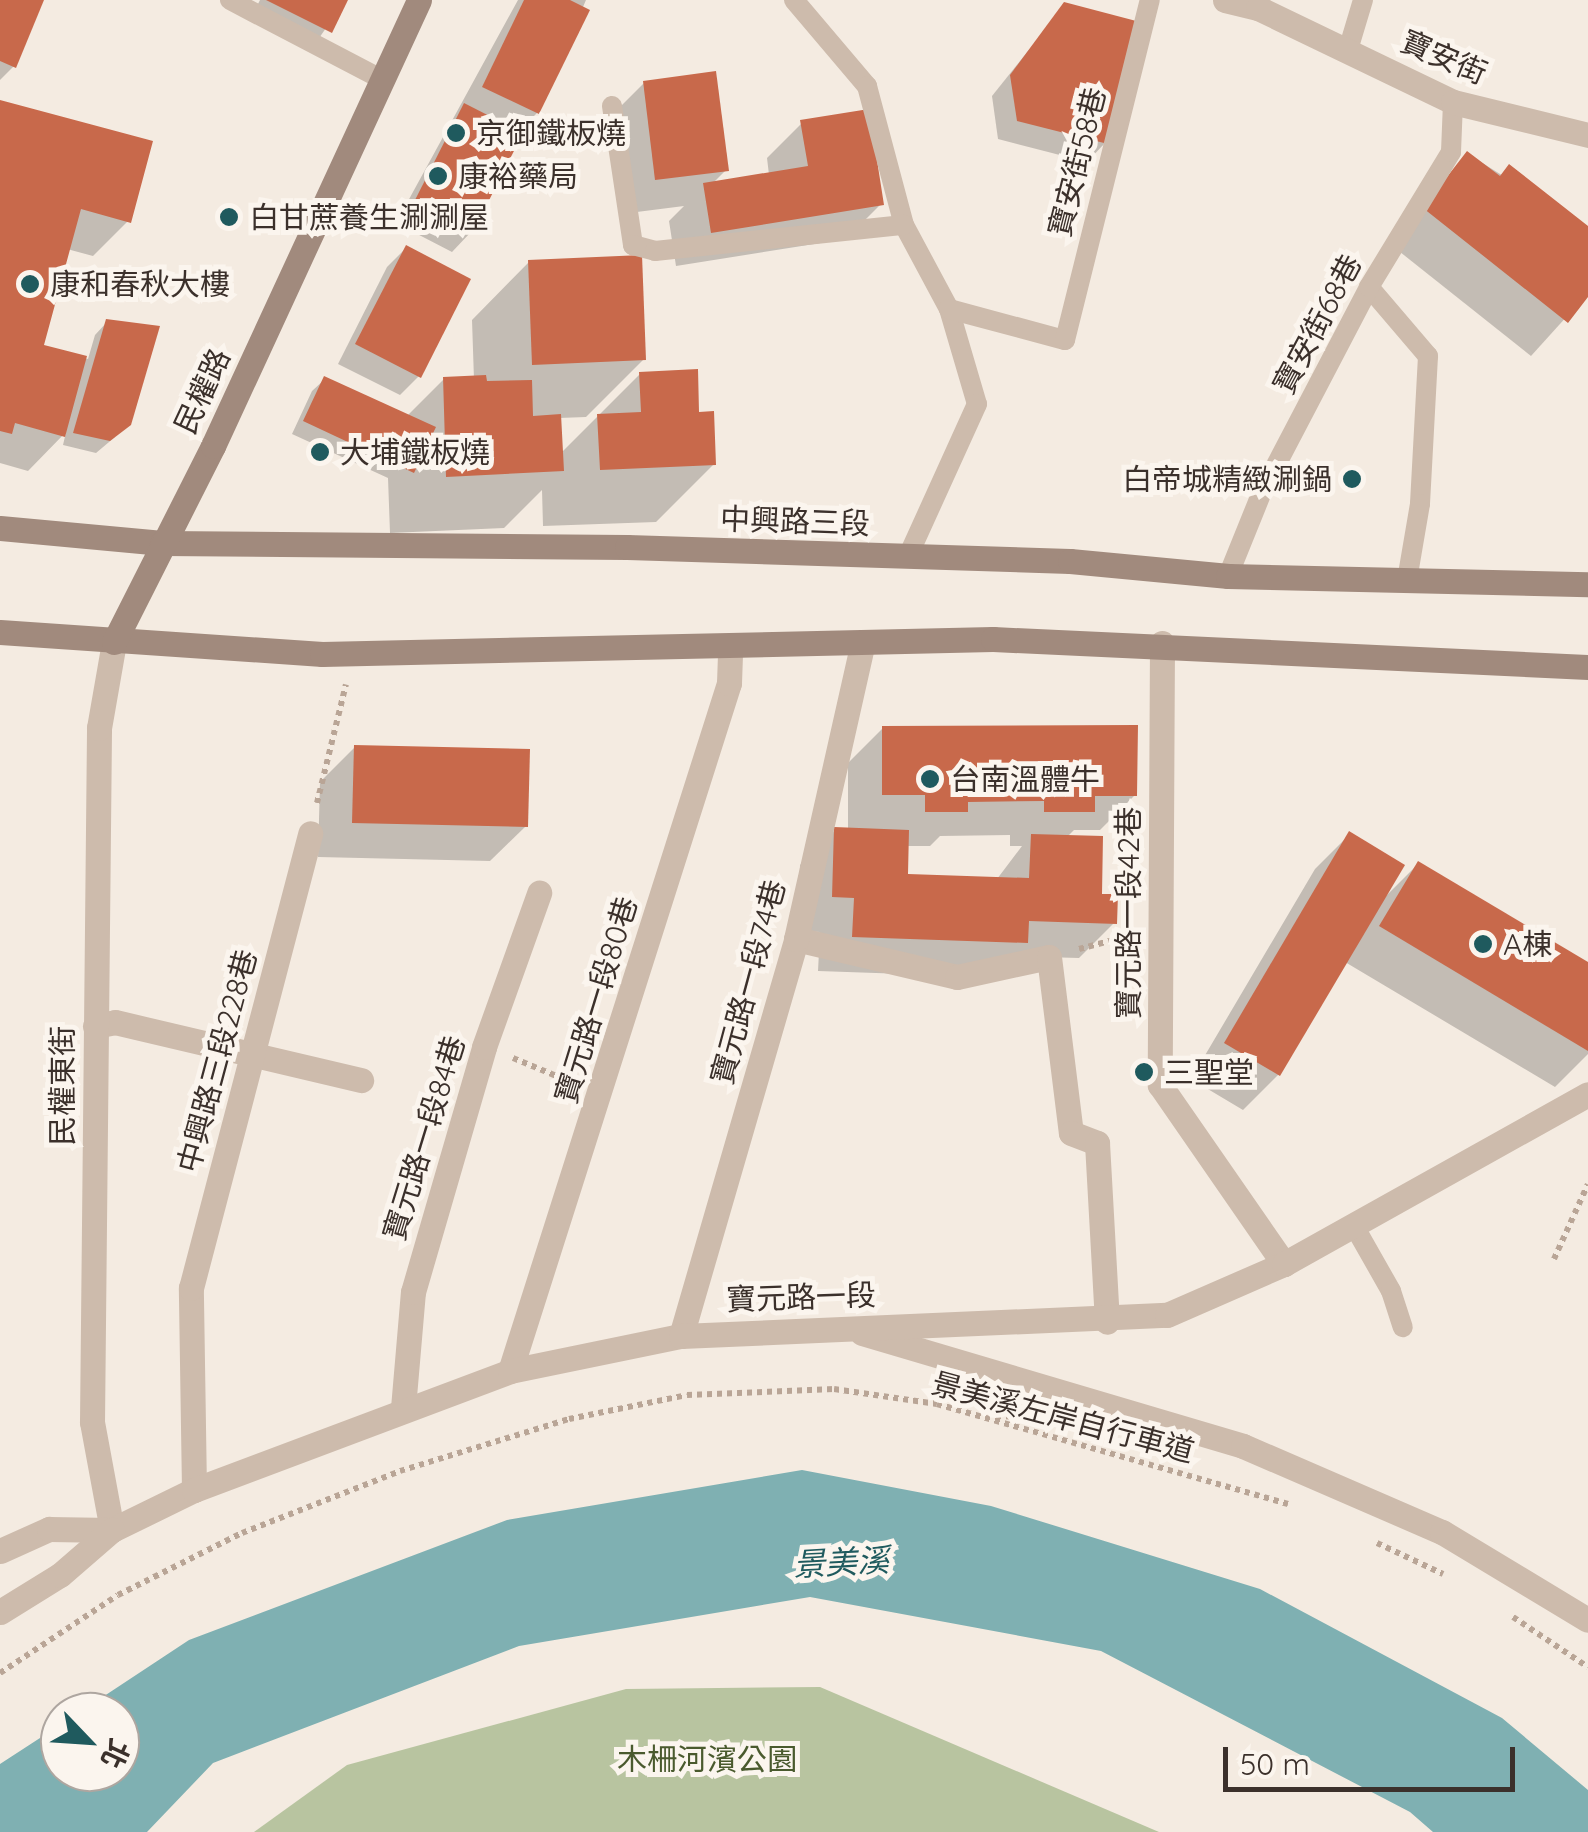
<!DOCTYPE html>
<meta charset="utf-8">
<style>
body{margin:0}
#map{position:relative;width:1588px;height:1832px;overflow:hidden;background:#f4ebe1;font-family:Quicksand,"Noto Sans TC",sans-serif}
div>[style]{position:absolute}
.green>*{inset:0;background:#b8c4a0}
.water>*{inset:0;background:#7fb0b2}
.shadow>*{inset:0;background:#0003}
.building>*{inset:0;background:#c8694b}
.path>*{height:6px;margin-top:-3px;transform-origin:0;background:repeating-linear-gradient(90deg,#b9a596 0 5px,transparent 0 10px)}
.lane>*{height:20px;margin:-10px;padding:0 10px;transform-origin:10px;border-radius:10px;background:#cdbbac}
.street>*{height:25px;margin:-12.5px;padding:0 12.5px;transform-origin:12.5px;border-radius:12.5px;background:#cdbbac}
.secondary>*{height:25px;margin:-12.5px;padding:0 12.5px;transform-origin:12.5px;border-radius:12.5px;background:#a18a7d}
.dots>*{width:28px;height:28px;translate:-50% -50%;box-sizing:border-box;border:5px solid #fbf5ee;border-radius:50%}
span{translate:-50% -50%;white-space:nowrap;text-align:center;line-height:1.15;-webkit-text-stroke:10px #fbf5ee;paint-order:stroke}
.street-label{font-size:30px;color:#3b302b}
.poi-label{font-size:30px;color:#3b302b}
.left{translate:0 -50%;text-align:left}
.right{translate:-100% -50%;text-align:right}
.park-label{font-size:30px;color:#4a5a2e}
.water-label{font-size:32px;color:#1f5a5e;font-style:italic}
.north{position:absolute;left:40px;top:1692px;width:100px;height:100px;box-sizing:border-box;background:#fbf5ee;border:2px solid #aea6a0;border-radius:50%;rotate:115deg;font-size:28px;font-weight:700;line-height:40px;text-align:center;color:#3b302b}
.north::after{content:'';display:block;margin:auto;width:35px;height:45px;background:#1f5a5e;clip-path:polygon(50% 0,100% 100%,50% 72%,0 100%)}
.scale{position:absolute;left:1223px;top:1747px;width:292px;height:45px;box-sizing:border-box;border:5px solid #3b302b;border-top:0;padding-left:12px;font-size:30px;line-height:35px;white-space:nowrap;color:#3b302b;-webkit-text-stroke:8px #fbf5ee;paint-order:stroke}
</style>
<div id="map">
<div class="green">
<i style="clip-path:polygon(820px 1687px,1159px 1832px,254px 1832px,347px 1765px,626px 1689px)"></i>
</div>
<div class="water">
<i style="clip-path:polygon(802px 1470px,991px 1506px,1260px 1589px,1502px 1718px,1588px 1790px,1588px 1832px,1433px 1832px,1410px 1812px,1101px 1651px,810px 1597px,519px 1646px,213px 1763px,147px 1832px,0 1832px,0 1764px,60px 1725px,60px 1772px,120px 1772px,120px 1712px,80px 1712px,189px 1640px,507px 1520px)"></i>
</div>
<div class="shadow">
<i style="clip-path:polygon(0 0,42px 0,14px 66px,0 80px)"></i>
<i style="clip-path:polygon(260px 0,345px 0,311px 50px,250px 20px)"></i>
<i style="clip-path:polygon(518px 0,586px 0,537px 113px,517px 133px,470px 233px,452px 252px,396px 223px)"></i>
<i style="clip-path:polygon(1065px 5px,1105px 143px,1087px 162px,998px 139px,992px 96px)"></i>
<i style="clip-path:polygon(644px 83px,726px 170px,712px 184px,769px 175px,767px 158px,802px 123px,881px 204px,846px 239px,676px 266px,669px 221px,684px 206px,621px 214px,609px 118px)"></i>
<i style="clip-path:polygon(0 103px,128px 221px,93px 256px,67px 249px,41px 347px,88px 359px,95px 335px,107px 322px,115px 437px,96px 453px,63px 445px,66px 432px,28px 471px,0 463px)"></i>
<i style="clip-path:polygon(1468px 154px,1588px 229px,1588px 293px,1531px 356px,1390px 244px)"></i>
<i style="clip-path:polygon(406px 248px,419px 376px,400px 395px,338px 364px,387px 267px)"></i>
<i style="clip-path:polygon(529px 262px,644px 359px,586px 417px,559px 418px,560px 454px,640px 374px,697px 415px,714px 464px,656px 522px,543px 526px,542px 490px,504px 528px,390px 533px,388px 478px,292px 434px,312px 391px,325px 379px,407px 416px,444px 379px,474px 380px,472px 320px)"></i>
<i style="clip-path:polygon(evenodd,883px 728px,1135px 795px,1100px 830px,1074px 830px,1066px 838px,1114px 923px,1079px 958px,1011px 956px,991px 977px,818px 971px,820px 932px,798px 931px,800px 865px,835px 830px,848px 830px,848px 763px,883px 728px,1010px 835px,1010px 846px,1022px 846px,997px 879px,906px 877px,906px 846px,930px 846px,940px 836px,1010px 835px)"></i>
<i style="clip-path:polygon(355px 747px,526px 826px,490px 861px,318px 857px,320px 782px)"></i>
<i style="clip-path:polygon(1350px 834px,1386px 896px,1418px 864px,1588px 965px,1588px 1054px,1555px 1087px,1345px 962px,1278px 1075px,1243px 1110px,1191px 1079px,1315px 869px)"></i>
</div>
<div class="building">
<i style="clip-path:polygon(0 0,44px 0,16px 68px,0 61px)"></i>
<i style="clip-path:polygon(266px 0,348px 0,332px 33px)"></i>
<i style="clip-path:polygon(524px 0,570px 0,590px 10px,539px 114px,482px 87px)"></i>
<i style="clip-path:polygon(1064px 2px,1140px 22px,1108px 144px,1017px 121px,1010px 75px)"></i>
<i style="clip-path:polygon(716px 71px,729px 171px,655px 180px,643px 81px)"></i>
<i style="clip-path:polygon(0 100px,153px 141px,131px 223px,81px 209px,44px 345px,87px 356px,65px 437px,15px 423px,12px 434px,0 431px)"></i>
<i style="clip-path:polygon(464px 103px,523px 133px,472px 234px,413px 204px)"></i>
<i style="clip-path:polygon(869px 109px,884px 205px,711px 233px,703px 183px,808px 166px,800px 120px)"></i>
<i style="clip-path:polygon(1467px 151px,1500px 176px,1509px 164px,1588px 226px,1588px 297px,1568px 323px,1423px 208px)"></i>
<i style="clip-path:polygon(406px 245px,471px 279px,421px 378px,355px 344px)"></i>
<i style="clip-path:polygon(642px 255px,646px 360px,532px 365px,528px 260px)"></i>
<i style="clip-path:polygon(106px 319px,160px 326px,131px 425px,110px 441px,73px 433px)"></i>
<i style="clip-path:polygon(698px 369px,699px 412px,714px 411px,716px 465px,600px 470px,597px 414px,641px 412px,639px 372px)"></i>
<i style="clip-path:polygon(486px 375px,487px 381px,532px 380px,533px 416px,561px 414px,564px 471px,446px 477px,443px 377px)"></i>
<i style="clip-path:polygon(324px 376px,436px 427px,414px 473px,303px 421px)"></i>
<i style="clip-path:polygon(1138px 725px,1137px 796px,1095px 796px,1095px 812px,1044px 812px,1044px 801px,968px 802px,968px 812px,925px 812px,925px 795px,882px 795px,882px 726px)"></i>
<i style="clip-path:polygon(354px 745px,530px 749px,528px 827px,352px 823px)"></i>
<i style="clip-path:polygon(834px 827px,909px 830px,908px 874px,1029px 878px,1031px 834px,1103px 836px,1102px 894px,1118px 894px,1117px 924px,1029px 921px,1028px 943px,852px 937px,854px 898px,832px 897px)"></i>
<i style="clip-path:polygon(1349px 831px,1405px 865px,1280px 1076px,1224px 1043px)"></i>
<i style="clip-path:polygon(1418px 861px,1588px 962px,1588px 1051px,1379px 926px)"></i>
</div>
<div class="path">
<i style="left:317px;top:803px;width:122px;rotate:-76.3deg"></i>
<i style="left:1079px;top:949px;width:52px;rotate:-14.6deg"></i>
<i style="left:513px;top:1058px;width:63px;rotate:22.5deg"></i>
<i style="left:1554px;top:1259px;width:82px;rotate:-65.6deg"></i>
<i style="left:996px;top:1416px;width:27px;rotate:2deg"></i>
<i style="left:1377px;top:1543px;width:73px;rotate:25.2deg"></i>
<i style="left:1513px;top:1617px;width:90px;rotate:33.7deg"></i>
<i style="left:0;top:1673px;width:141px;rotate:-33.5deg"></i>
<i style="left:118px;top:1595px;width:139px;rotate:-26.6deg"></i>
<i style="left:242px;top:1533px;width:170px;rotate:-21.4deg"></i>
<i style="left:400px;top:1471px;width:177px;rotate:-17.1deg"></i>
<i style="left:569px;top:1419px;width:120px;rotate:-11.5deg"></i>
<i style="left:687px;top:1395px;width:147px;rotate:-2.3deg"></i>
<i style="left:834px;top:1389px;width:104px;rotate:8.3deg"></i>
<i style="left:937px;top:1404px;width:365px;rotate:15.9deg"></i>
</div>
<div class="lane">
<i style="left:230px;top:0;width:170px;rotate:27.6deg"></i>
<i style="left:794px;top:0;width:113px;rotate:49.7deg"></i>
<i style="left:867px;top:86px;width:144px;rotate:75.1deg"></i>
<i style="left:904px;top:225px;width:95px;rotate:61.8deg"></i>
<i style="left:949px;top:309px;width:99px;rotate:73.6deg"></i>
<i style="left:977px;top:404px;width:169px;rotate:114.4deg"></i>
<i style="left:1348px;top:50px;width:52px;rotate:-73.3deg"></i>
<i style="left:612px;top:106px;width:141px;rotate:81.4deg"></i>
<i style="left:633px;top:245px;width:23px;rotate:15deg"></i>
<i style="left:655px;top:251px;width:250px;rotate:-6deg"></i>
<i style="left:1369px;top:287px;width:91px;rotate:49.5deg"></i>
<i style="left:1428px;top:356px;width:148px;rotate:93.1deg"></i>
<i style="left:1420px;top:504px;width:77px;rotate:99.7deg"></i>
<i style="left:949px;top:309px;width:120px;rotate:15deg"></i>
<i style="left:1065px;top:340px;width:350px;rotate:-76deg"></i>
<i style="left:1228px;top:576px;width:91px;rotate:-68deg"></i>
<i style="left:1262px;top:492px;width:231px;rotate:-62.4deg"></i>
<i style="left:1369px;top:287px;width:158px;rotate:-58.7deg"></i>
<i style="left:1451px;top:152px;width:50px;rotate:-87.7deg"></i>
<i style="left:1353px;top:1224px;width:77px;rotate:60.4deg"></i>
<i style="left:1391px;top:1291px;width:38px;rotate:72deg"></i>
</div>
<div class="street">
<i style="left:1225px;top:0;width:34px;rotate:14deg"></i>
<i style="left:1258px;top:8px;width:216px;rotate:25.7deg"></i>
<i style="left:1453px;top:102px;width:139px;rotate:13.7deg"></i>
<i style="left:1162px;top:643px;width:442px;rotate:90.3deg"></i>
<i style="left:1160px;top:1085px;width:218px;rotate:55.3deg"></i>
<i style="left:796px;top:939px;width:165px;rotate:13.3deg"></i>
<i style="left:957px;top:977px;width:94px;rotate:-12.3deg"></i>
<i style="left:1049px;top:957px;width:177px;rotate:82.9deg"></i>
<i style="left:1071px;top:1133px;width:28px;rotate:21deg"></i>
<i style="left:1097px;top:1143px;width:179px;rotate:86.8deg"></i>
<i style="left:95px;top:1026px;width:20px;rotate:-11deg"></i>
<i style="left:115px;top:1022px;width:253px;rotate:13.3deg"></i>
<i style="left:862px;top:1333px;width:397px;rotate:16.5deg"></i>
<i style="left:1243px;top:1446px;width:217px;rotate:23.4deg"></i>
<i style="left:1442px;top:1532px;width:170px;rotate:31.1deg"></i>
<i style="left:681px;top:1336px;width:413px;rotate:-73.8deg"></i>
<i style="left:796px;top:939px;width:304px;rotate:-77.3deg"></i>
<i style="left:510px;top:1371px;width:722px;rotate:-72.34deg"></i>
<i style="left:729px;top:683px;width:37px;rotate:-88deg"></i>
<i style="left:403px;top:1408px;width:116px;rotate:-85.1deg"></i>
<i style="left:413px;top:1292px;width:255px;rotate:-73.8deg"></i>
<i style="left:484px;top:1047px;width:164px;rotate:-70.3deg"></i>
<i style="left:194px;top:1490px;width:202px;rotate:-90.9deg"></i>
<i style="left:191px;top:1288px;width:470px;rotate:-75.3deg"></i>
<i style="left:112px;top:1530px;width:110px;rotate:-100.5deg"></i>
<i style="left:92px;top:1422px;width:694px;rotate:-89.42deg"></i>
<i style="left:99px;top:728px;width:87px;rotate:-80.1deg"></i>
<i style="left:0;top:1551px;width:54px;rotate:-24.2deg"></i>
<i style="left:49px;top:1529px;width:63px;rotate:0.9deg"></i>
<i style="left:112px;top:1530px;width:91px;rotate:-26deg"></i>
<i style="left:194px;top:1490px;width:338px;rotate:-20.6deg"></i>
<i style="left:510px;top:1371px;width:175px;rotate:-11.6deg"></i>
<i style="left:681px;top:1336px;width:486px;rotate:-2.5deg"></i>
<i style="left:1167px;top:1315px;width:128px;rotate:-23.6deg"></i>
<i style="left:1284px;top:1264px;width:348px;rotate:-29.2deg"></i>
<i style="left:0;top:1612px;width:70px;rotate:-31.7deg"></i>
<i style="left:60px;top:1575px;width:69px;rotate:-40.9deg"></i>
</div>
<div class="secondary">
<i style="left:0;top:528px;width:163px;rotate:5.3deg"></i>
<i style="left:162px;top:543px;width:465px;rotate:0.5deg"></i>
<i style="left:627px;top:547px;width:443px;rotate:1.8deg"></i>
<i style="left:1070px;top:561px;width:159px;rotate:5.4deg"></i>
<i style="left:1228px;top:576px;width:360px;rotate:1.3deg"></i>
<i style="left:0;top:632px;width:323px;rotate:3.9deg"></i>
<i style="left:322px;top:654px;width:671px;rotate:-1.28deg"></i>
<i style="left:993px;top:639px;width:596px;rotate:2.69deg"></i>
<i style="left:114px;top:642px;width:220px;rotate:-63.2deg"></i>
<i style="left:213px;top:446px;width:491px;rotate:-65.2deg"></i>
</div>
<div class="dots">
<i style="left:456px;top:133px;background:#1f5a5e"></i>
<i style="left:438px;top:176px;background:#1f5a5e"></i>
<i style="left:229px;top:217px;background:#1f5a5e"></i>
<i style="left:30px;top:284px;background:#1f5a5e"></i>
<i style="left:320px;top:452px;background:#1f5a5e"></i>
<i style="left:1352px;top:479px;background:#1f5a5e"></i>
<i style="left:930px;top:779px;background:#1f5a5e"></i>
<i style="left:1483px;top:944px;background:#1f5a5e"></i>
<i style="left:1144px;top:1072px;background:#1f5a5e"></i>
</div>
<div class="street-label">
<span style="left:1444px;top:57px;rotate:23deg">寶安街</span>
<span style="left:1077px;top:162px;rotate:-76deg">寶安街58巷</span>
<span style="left:1317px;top:324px;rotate:-62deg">寶安街68巷</span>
<span style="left:202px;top:391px;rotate:-65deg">民權路</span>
<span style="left:795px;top:521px;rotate:2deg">中興路三段</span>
<span style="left:1128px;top:913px;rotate:-90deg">寶元路一段42巷</span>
<span style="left:748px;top:982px;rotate:-75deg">寶元路一段74巷</span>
<span style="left:596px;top:1000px;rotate:-73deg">寶元路一段80巷</span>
<span style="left:217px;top:1061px;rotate:-75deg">中興路三段228巷</span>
<span style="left:62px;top:1086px;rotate:-90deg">民權東街</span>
<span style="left:424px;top:1138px;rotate:-73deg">寶元路一段84巷</span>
<span style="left:801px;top:1297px;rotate:-2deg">寶元路一段</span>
<span style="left:1063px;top:1417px;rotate:15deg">景美溪左岸自行車道</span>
</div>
<div class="poi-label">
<span class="left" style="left:476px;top:133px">京御鐵板燒</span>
<span class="left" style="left:458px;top:176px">康裕藥局</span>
<span class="left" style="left:249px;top:217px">白甘蔗養生涮涮屋</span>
<span class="left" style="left:50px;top:284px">康和春秋大樓</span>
<span class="left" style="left:340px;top:452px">大埔鐵板燒</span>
<span class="right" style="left:1332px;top:479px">白帝城精緻涮鍋</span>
<span class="left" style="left:950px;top:779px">台南溫體牛</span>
<span class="left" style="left:1503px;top:944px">A棟</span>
<span class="left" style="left:1164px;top:1072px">三聖堂</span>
</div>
<div class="park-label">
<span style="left:707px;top:1759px">木柵河濱公園</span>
</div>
<div class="water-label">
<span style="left:841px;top:1562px;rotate:-3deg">景美溪</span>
</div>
<div class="north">北</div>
<div class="scale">50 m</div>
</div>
